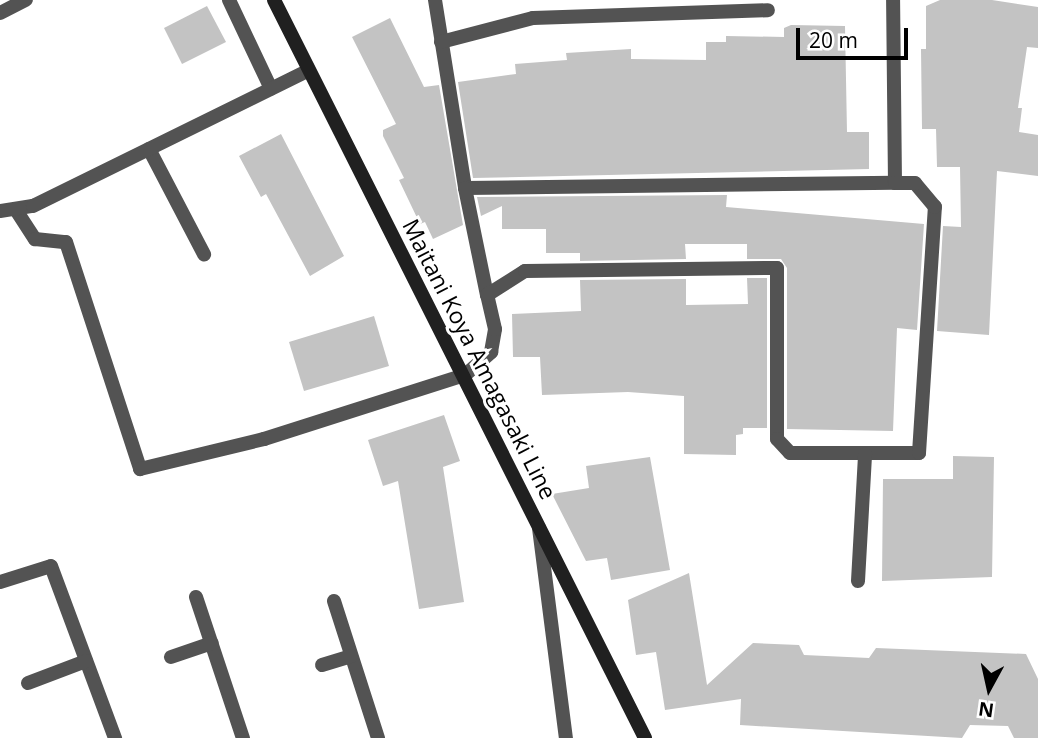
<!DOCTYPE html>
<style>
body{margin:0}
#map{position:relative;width:1038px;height:738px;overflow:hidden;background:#fff;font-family:"Open Sans",sans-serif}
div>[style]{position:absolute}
.building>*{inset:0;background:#c3c3c3}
.minor>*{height:14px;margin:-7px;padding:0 7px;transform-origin:7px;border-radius:7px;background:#535353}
.secondary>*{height:14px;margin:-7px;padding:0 7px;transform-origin:7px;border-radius:7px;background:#202020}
span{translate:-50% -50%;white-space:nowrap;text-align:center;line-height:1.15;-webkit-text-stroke:6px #fff;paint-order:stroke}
.street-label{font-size:23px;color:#000}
.north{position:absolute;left:954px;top:654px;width:70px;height:70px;-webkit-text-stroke:5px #fff;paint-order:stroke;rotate:188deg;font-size:19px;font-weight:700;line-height:28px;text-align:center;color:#000}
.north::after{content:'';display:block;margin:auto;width:24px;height:32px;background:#000;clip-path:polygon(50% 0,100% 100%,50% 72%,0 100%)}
.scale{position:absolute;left:796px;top:28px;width:112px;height:32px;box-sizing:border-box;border:4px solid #000;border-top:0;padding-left:9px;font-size:21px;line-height:24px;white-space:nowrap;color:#000;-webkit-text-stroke:5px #fff;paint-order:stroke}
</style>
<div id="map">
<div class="building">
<i style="clip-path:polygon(940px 0,992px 0,1038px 7px,1038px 48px,1027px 47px,1018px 108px,1022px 108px,1019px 132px,1038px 135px,1038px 176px,997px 171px,989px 335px,937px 331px,943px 226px,961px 227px,960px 167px,937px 167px,936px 129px,922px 129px,921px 49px,926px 49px,926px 6px)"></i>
<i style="clip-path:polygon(207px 6px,226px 42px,182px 64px,164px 28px)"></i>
<i style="clip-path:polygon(390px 18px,424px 87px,439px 85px,463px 225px,433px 239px,425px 222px,420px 224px,399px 180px,404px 178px,383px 136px,383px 130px,396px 124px,352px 37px)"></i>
<i style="clip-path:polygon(791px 25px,845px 26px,847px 132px,869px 132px,869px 169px,473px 178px,458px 82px,516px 74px,515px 64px,567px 60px,566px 53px,631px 49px,631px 59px,706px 60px,706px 42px,726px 42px,726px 36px,784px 37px,784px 28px)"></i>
<i style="clip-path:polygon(281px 134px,344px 256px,310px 276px,266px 194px,261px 197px,239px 156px)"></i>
<i style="clip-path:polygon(727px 195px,726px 207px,924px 224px,917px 330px,897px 328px,893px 431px,787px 429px,787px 268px,781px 259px,747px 259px,747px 244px,685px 244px,686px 259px,580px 261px,580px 253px,546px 253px,546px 229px,502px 229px,502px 206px,481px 216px,477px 197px)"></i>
<i style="clip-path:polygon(747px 278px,767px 278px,767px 428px,743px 428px,743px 434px,736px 435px,736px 455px,684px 454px,684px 396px,628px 392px,542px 395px,540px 357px,513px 357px,512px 314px,581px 311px,580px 280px,686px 279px,686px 305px,748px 304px)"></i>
<i style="clip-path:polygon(374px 316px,389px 366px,304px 391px,289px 342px)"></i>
<i style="clip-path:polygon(444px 415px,460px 461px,443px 467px,464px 602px,419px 609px,398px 481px,383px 486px,368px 440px)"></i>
<i style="clip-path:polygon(953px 456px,994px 457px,992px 577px,882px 581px,883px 479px,953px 479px)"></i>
<i style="clip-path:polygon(650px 457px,670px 570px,611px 580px,607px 558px,586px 561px,552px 494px,589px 488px,586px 466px)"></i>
<i style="clip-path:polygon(689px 573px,707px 685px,753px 643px,799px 645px,804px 655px,869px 658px,876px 648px,1026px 654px,1038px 679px,1038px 738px,1014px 738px,1008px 726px,970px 725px,962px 738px,740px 725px,741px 699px,665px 710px,656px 652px,636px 655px,628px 600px)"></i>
</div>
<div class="minor">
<i style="left:229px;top:0;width:98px;rotate:64.7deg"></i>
<i style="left:435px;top:0;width:190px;rotate:80.9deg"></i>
<i style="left:465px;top:188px;width:430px;rotate:-0.7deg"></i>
<i style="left:895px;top:183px;width:183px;rotate:-90.6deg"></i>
<i style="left:0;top:13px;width:29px;rotate:-27deg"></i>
<i style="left:441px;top:42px;width:95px;rotate:-14.6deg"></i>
<i style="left:533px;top:18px;width:235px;rotate:-1.9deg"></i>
<i style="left:149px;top:149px;width:119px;rotate:62.4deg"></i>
<i style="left:465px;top:188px;width:109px;rotate:78.4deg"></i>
<i style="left:16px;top:210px;width:35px;rotate:57deg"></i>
<i style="left:35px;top:239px;width:31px;rotate:6deg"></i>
<i style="left:66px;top:242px;width:239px;rotate:71.9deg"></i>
<i style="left:140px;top:469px;width:128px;rotate:-13.6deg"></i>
<i style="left:264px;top:439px;width:211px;rotate:-17.7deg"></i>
<i style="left:465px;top:375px;width:35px;rotate:-41deg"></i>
<i style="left:491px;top:352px;width:23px;rotate:-80deg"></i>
<i style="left:495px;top:329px;width:35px;rotate:-103deg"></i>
<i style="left:487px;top:295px;width:45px;rotate:-32.3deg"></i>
<i style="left:525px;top:271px;width:252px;rotate:-0.7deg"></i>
<i style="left:777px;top:268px;width:171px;rotate:90deg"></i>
<i style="left:777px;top:439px;width:19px;rotate:47deg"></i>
<i style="left:790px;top:453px;width:129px"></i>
<i style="left:919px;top:453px;width:247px;rotate:-86.3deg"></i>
<i style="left:935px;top:207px;width:31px;rotate:-130deg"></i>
<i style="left:915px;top:183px;width:20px;rotate:180deg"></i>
<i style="left:0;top:211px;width:33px;rotate:-9deg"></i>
<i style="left:33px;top:206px;width:305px;rotate:-26.2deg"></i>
<i style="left:539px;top:528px;width:212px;rotate:82.7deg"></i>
<i style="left:858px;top:581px;width:127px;rotate:-86.8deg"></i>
<i style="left:0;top:582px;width:53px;rotate:-17.4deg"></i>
<i style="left:51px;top:566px;width:184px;rotate:69.6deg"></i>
<i style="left:196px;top:597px;width:149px;rotate:71.6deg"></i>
<i style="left:334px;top:601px;width:144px;rotate:72.2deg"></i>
<i style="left:171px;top:657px;width:43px;rotate:-18.9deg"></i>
<i style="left:322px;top:665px;width:30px;rotate:-17deg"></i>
<i style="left:28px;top:683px;width:62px;rotate:-20.8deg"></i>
</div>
<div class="secondary">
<i style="left:274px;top:0;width:826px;rotate:63.31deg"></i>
</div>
<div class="street-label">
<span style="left:480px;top:359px;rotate:63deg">Maitani Koya Amagasaki Line</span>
</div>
<div class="north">N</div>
<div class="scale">20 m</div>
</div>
